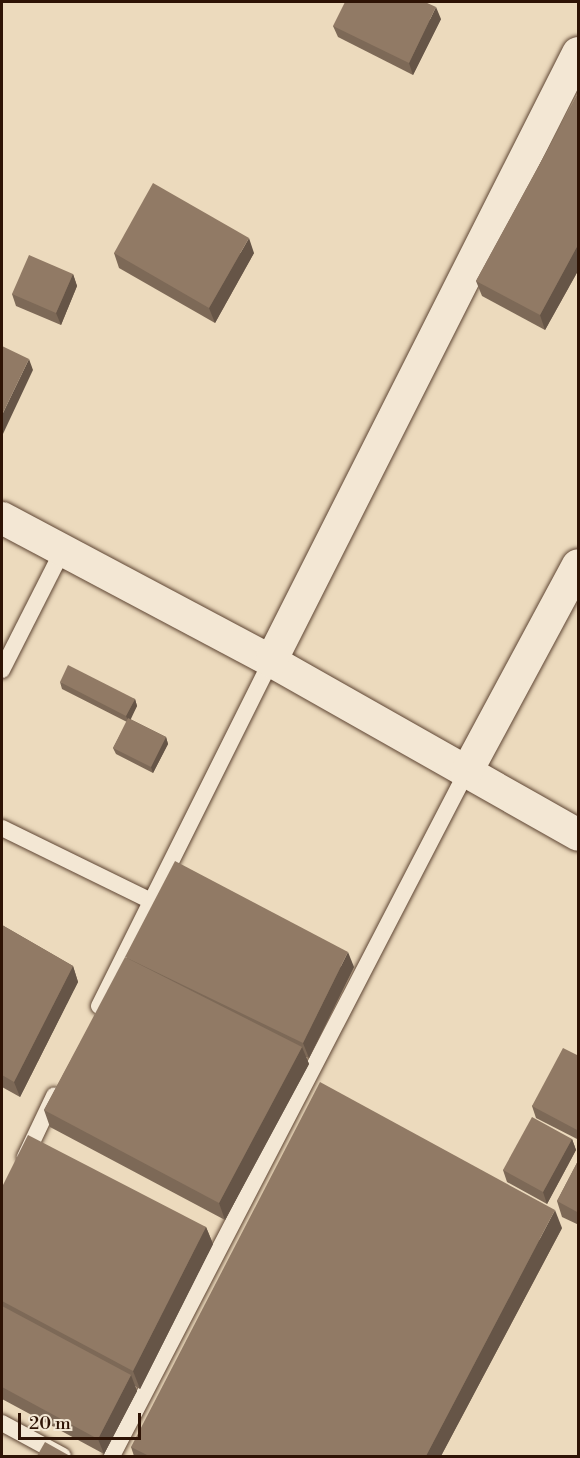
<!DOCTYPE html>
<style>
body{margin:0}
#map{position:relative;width:580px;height:1458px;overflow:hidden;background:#ecdabd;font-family:"Libre Bodoni",serif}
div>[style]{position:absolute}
.roads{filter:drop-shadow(0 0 2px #5e4533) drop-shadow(0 0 2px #5e4533)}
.service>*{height:16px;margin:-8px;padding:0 8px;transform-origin:8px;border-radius:8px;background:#f3e7d4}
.minor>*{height:32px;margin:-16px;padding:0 16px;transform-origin:16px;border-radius:16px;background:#f3e7d4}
.wall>*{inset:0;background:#7d6957}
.shaded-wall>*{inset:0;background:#665547}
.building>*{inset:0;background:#917a65}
span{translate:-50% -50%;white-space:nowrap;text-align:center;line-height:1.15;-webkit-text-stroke:5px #f3e7d4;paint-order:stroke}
.frame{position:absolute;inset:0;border:3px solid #2e1305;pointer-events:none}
.scale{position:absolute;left:18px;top:1413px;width:123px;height:27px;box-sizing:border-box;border:3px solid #2e1305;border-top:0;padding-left:8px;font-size:18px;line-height:21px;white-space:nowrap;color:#2e1305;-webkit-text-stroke:4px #f3e7d4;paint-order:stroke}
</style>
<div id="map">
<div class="roads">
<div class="service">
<i style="left:2px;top:670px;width:135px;rotate:-63.1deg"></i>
<i style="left:2px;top:828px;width:166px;rotate:26.1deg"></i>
<i style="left:99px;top:1006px;width:385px;rotate:-63.5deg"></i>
<i style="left:25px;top:1157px;width:68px;rotate:-64.6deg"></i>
<i style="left:2px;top:1423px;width:69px;rotate:28.4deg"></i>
<i style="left:112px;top:1456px;width:769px;rotate:-62.6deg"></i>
</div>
<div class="minor">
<i style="left:2px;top:518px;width:305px;rotate:28deg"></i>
<i style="left:271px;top:661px;width:353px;rotate:29.5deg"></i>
<i style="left:271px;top:661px;width:681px;rotate:-63.21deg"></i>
<i style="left:466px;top:773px;width:236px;rotate:-61.7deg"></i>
</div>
</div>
<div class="wall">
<i style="clip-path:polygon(441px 19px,413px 75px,338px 37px,333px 26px)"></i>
<i style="clip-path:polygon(579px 92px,579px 269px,545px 330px,482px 296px,476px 281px)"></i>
<i style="clip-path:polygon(114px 253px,254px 253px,215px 323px,119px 268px)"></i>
<i style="clip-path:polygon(73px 274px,77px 286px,61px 325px,16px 306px,12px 294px)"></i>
<i style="clip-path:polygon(60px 682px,135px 699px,137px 706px,130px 719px,166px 737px,168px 744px,153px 773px,116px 754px,113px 748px,127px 722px,62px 689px)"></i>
<i style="clip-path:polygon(2px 925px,73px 966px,78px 982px,20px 1097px,2px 1087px)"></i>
<i style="clip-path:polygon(126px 958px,354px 967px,309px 1058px,306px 1057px,309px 1064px,225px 1220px,50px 1127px,44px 1110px)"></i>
<i style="clip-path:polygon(579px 1056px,579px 1140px,536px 1118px,532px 1106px)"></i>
<i style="clip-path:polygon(572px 1139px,576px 1150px,547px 1204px,507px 1182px,503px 1170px)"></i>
<i style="clip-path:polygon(579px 1159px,579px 1225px,562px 1217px,557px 1201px)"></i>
<i style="clip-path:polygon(2px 1187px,206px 1227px,213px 1244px,140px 1389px,135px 1386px,137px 1391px,104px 1454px,2px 1399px)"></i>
<i style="clip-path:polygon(562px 1228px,441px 1456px,134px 1456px,131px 1447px)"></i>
</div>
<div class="shaded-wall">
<i style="clip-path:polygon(436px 7px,441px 19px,413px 75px,409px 63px)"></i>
<i style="clip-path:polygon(249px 238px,254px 253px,215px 323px,209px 308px)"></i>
<i style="clip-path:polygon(579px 243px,579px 269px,545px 330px,540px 315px)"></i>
<i style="clip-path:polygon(73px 274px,77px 286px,61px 325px,56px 313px)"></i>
<i style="clip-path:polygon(29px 359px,33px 370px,2px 436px,2px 415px)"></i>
<i style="clip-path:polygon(135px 699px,137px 706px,129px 723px,126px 716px)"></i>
<i style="clip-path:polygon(166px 737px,168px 744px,153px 773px,151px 767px)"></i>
<i style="clip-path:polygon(348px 952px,354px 967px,309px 1058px,303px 1043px)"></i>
<i style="clip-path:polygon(73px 966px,78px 982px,20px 1097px,14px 1082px)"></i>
<i style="clip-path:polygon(302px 1047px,309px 1064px,225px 1220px,219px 1203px)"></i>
<i style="clip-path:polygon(572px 1139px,576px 1150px,547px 1204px,543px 1192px)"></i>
<i style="clip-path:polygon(555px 1210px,562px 1228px,441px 1456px,426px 1456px)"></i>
<i style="clip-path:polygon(206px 1227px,213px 1244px,140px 1389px,133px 1371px)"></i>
<i style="clip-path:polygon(131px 1375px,137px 1391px,104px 1454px,98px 1439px)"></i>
</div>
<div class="building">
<i style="clip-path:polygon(345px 2px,425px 2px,436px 7px,409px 63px,333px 26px)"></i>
<i style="clip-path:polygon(579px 92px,579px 243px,540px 315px,476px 281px)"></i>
<i style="clip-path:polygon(153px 183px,249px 238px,209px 308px,114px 253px)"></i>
<i style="clip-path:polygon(29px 255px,73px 274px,56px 313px,12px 294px)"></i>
<i style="clip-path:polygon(2px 346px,29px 359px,2px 415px)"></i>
<i style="clip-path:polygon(68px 665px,135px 699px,126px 716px,60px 682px)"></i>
<i style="clip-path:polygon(128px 718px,166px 737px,151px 767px,113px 748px)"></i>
<i style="clip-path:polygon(175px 861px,348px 952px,303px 1043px,125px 957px)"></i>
<i style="clip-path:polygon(2px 925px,73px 966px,14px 1082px,2px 1075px)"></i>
<i style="clip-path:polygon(125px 957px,302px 1047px,219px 1203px,44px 1110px)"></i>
<i style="clip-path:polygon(563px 1048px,579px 1056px,579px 1131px,532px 1106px)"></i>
<i style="clip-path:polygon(320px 1082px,555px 1210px,426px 1456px,149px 1456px,131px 1447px)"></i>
<i style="clip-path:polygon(532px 1117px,572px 1139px,543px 1192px,503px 1170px)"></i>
<i style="clip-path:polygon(28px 1135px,206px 1227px,133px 1371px,2px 1301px,2px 1187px)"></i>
<i style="clip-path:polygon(579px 1159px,579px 1213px,557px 1201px)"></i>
<i style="clip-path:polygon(2px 1306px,131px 1375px,98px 1439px,2px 1387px)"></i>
<i style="clip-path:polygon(45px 1442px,70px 1456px,37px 1456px)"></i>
</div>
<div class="frame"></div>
<div class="scale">20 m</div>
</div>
